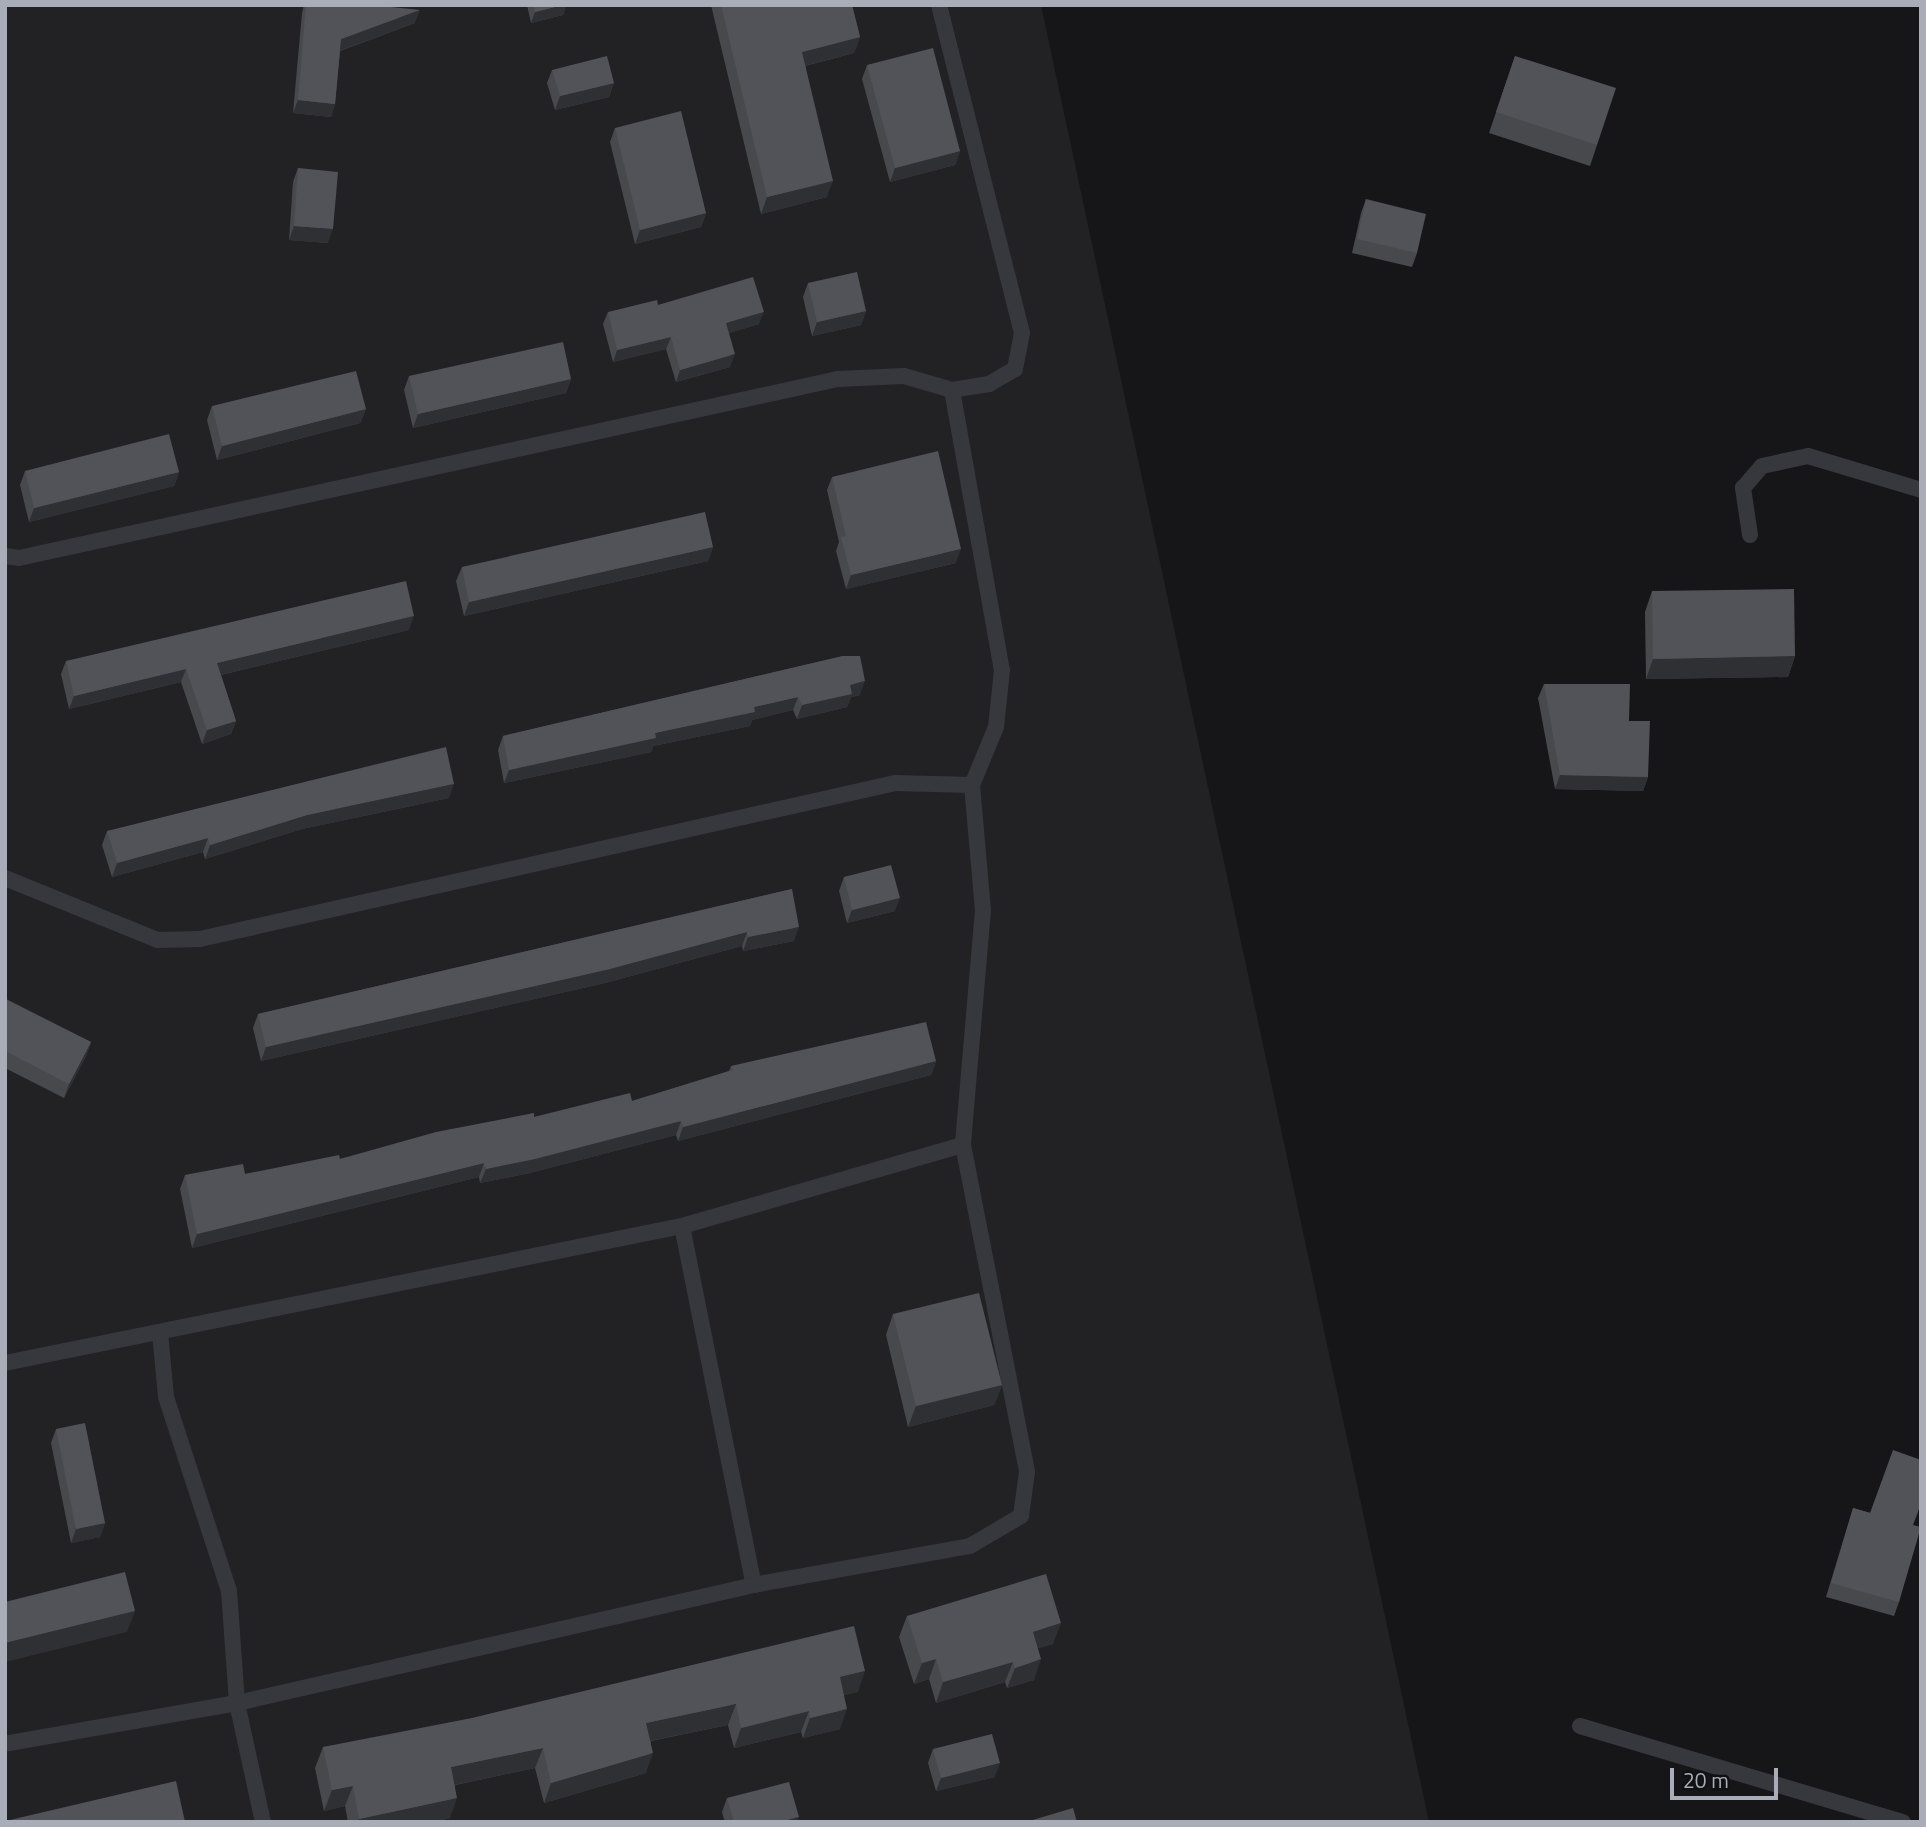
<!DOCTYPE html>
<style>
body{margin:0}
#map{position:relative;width:1926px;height:1827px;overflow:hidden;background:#161618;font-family:"Titillium Web",sans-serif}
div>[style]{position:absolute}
.built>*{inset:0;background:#222225}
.service>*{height:16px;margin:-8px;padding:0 8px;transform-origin:8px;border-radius:8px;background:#37383d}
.wall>*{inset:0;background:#47494d}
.shaded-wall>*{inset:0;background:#2f3033}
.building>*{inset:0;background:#525359}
span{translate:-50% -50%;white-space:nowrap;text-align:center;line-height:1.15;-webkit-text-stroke:5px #111113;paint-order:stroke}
.frame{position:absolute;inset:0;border:7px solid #a8adb8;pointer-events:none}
.scale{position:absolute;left:1670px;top:1768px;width:108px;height:32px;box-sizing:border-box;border:4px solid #a8adb8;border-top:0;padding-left:9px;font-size:21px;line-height:24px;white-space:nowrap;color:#a8adb8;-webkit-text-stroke:5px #111113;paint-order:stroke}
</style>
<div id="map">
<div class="built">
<i style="clip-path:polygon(5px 5px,1041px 5px,1429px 1822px,5px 1822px)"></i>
</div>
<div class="service">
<i style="left:939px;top:5px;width:338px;rotate:75.8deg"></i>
<i style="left:1022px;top:333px;width:37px;rotate:101deg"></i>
<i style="left:1015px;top:369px;width:30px;rotate:150deg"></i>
<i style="left:989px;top:384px;width:37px;rotate:171deg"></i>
<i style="left:1750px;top:535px;width:48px;rotate:-98.5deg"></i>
<i style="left:1743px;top:488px;width:29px;rotate:-49deg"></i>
<i style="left:1762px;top:466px;width:47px;rotate:-12.3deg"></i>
<i style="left:1808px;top:456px;width:118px;rotate:16.7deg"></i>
<i style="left:5px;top:556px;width:14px;rotate:8deg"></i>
<i style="left:19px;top:558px;width:838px;rotate:-12.33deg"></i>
<i style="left:838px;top:379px;width:66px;rotate:-2.6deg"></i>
<i style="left:904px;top:376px;width:50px;rotate:16.3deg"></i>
<i style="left:952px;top:390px;width:284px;rotate:79.9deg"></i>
<i style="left:1002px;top:670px;width:57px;rotate:96deg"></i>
<i style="left:996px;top:727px;width:63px;rotate:112.5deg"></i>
<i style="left:972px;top:785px;width:125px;rotate:85deg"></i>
<i style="left:983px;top:910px;width:236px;rotate:94.9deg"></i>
<i style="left:963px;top:1145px;width:333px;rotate:78.9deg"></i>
<i style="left:1027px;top:1472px;width:44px;rotate:97.8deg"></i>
<i style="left:1021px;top:1516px;width:59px;rotate:149.5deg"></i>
<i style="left:970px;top:1546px;width:219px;rotate:169.8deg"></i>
<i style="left:5px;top:878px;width:165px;rotate:22.1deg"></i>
<i style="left:158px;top:940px;width:42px;rotate:-1.4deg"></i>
<i style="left:200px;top:939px;width:712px;rotate:-12.65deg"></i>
<i style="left:895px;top:783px;width:77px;rotate:1.5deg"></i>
<i style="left:682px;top:1226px;width:292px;rotate:-16.1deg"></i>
<i style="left:160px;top:1332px;width:65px;rotate:84.7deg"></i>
<i style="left:166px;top:1397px;width:204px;rotate:72deg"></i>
<i style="left:229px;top:1591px;width:112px;rotate:85.9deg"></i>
<i style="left:237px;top:1703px;width:122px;rotate:77.7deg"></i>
<i style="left:5px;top:1363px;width:691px;rotate:-11.44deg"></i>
<i style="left:682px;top:1226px;width:366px;rotate:78.7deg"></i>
<i style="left:754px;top:1585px;width:530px;rotate:167.14deg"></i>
<i style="left:237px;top:1703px;width:236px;rotate:170deg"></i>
<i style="left:1580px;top:1726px;width:337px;rotate:16.6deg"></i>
</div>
<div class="wall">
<i style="clip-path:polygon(304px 5px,372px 5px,415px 23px,340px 51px,335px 104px,331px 117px,293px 113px,302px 13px)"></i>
<i style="clip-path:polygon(527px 5px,566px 5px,563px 15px,531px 23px)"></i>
<i style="clip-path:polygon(711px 5px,852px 5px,860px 37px,854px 53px,805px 66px,827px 197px,761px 214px)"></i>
<i style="clip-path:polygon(1515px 56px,1597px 145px,1590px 166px,1489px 133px)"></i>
<i style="clip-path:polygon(867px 65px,960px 151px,955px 165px,890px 182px,862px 79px)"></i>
<i style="clip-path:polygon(552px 70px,614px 83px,609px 97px,555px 110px,547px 83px)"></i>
<i style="clip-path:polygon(615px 128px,706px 213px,701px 227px,635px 244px,610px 142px)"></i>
<i style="clip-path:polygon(298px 168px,328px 243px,289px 240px,293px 182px)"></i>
<i style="clip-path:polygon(1366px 199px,1417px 253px,1412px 267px,1352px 253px,1361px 213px)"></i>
<i style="clip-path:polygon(808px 283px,866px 311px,861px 325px,812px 336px,803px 297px)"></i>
<i style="clip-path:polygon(608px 312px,759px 324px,729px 333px,730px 367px,676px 382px,666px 349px,613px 362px,603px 324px)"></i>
<i style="clip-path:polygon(409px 376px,571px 379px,566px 393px,413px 428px,404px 390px)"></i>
<i style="clip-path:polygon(212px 406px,366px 409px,360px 423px,217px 460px,207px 420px)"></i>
<i style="clip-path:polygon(25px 471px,179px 472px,174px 486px,29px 522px,20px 485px)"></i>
<i style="clip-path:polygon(832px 477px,956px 563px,846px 589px,836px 551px,839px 542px,827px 490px)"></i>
<i style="clip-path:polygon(713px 547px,708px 561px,464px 616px,456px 581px,462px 567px)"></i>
<i style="clip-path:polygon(1652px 591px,1795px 656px,1788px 677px,1646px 679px,1645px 612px)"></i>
<i style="clip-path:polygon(409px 630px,221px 675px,236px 721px,231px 734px,202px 744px,181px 682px,69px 709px,61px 674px,66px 661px)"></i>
<i style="clip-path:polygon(843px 656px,860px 695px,851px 697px,847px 707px,797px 719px,793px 710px,752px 720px,750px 726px,653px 746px,651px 752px,504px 783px,498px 750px,503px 736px)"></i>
<i style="clip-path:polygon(1544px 684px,1629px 721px,1648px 777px,1643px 791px,1555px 789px,1538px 698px)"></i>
<i style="clip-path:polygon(449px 798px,302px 829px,205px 859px,203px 852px,112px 877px,102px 845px,107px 831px)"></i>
<i style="clip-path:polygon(844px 877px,895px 911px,847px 923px,839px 891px)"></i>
<i style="clip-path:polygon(792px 889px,794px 941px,743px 951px,742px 946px,605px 983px,261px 1061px,253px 1028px,258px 1014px)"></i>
<i style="clip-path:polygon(5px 1001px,91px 1042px,86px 1056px,64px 1098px,5px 1068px)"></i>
<i style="clip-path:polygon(936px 1061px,931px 1075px,678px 1141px,676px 1135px,530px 1173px,480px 1183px,479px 1177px,192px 1248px,180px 1189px,185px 1175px,245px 1174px,340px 1159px,534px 1117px,632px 1101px,729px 1071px,731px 1066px)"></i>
<i style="clip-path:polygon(893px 1314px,1002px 1385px,994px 1405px,908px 1427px,886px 1335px)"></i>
<i style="clip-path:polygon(56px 1429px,105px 1523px,100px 1537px,71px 1543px,51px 1443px)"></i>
<i style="clip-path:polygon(1853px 1508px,1913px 1525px,1899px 1602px,1894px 1616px,1826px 1597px)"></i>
<i style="clip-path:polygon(907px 1616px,1053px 1644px,1038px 1648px,1034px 1680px,1007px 1688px,1005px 1682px,936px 1703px,929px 1679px,914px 1684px,899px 1637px)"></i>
<i style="clip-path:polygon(858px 1692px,844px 1695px,840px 1729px,803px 1738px,801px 1732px,734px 1748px,728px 1725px,651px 1741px,646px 1773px,544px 1803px,535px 1768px,455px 1785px,450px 1818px,434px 1822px,348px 1822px,345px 1806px,324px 1811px,315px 1768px,323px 1747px)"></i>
<i style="clip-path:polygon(933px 1749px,995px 1777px,936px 1791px,928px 1763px)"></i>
<i style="clip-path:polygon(727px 1798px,797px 1822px,725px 1822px,722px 1812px)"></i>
</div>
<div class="shaded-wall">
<i style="clip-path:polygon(563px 5px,566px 5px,563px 15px,531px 23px,535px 12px)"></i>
<i style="clip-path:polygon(420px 10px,415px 23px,336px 52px,341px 39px)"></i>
<i style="clip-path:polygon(860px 37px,854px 53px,796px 68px,802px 52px)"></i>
<i style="clip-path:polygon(614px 83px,609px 97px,555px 110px,560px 96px)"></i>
<i style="clip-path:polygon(298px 100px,335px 104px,331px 117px,293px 113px)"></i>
<i style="clip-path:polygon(960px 151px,955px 165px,890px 182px,895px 168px)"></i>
<i style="clip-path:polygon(833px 181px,827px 197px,761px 214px,767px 197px)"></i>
<i style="clip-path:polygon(706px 213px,701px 227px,635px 244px,640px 230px)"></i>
<i style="clip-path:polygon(294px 226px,333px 229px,328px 243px,289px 240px)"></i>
<i style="clip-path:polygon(866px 311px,861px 325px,812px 336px,817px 322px)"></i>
<i style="clip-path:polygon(764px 312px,759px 324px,721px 336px,726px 323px)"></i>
<i style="clip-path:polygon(671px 337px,666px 349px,613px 362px,617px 350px)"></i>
<i style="clip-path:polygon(735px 354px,730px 367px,676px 382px,680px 370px)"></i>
<i style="clip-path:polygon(571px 379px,566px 393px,413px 428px,418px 414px)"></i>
<i style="clip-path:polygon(366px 409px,360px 423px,217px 460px,222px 446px)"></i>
<i style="clip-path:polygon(179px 472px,174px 486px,29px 522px,34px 508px)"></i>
<i style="clip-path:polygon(713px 547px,708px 561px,464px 616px,469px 602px)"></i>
<i style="clip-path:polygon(961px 549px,956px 563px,846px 589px,851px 575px)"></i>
<i style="clip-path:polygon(414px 616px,409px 630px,212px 677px,217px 663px)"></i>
<i style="clip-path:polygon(1795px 656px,1788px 677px,1646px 679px,1653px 659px)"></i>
<i style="clip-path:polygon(186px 669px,181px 682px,69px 709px,74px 696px)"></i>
<i style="clip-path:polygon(865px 681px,860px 695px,851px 697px,847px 707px,797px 719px,802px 705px,850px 685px)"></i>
<i style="clip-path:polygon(798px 697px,793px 710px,752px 720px,750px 726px,653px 746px,651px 752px,504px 783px,509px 770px,655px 733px,754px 707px)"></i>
<i style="clip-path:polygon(236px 721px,231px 734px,202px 744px,207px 730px)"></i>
<i style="clip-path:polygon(1560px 775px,1648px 777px,1643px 791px,1555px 789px)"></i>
<i style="clip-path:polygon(454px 784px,449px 798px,302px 829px,205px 859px,210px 845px,307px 815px)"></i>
<i style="clip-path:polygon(208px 838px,203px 852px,112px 877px,117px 863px)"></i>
<i style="clip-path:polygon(900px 898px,895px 911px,847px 923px,852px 910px)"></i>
<i style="clip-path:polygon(799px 927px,794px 941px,743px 951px,748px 937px)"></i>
<i style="clip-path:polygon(747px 932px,742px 946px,605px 983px,261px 1061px,266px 1047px)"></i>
<i style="clip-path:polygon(91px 1042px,86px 1056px,64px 1098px,69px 1084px)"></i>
<i style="clip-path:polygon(936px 1061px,931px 1075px,678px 1141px,683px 1127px)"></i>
<i style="clip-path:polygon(681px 1121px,676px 1135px,530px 1173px,480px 1183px,486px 1169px)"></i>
<i style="clip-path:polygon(484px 1163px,479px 1177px,192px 1248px,197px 1234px)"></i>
<i style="clip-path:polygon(1002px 1385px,994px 1405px,908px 1427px,916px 1406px)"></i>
<i style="clip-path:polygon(105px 1523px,100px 1537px,71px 1543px,76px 1529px)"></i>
<i style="clip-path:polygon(135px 1611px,127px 1632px,5px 1662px,5px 1643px)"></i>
<i style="clip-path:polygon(1061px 1623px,1053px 1644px,1026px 1652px,1033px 1632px)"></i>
<i style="clip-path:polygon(936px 1659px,929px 1679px,914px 1684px,922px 1663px)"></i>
<i style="clip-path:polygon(1041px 1659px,1034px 1680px,1007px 1688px,1015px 1668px)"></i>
<i style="clip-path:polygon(1013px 1662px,1005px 1682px,936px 1703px,943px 1682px)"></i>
<i style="clip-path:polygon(865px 1671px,858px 1692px,833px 1698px,840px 1677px)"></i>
<i style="clip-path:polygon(736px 1704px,728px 1725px,639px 1743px,646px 1723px)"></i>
<i style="clip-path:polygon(847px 1709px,840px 1729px,803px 1738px,810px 1718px)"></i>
<i style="clip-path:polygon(809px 1711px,801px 1732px,734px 1748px,741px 1728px)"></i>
<i style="clip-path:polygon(543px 1748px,535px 1768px,444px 1787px,451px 1767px)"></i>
<i style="clip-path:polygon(653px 1753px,646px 1773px,544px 1803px,551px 1783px)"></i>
<i style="clip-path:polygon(1000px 1763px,995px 1777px,936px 1791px,941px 1778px)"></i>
<i style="clip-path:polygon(353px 1786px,345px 1806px,324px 1811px,332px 1790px)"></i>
<i style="clip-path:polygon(457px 1798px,450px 1818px,434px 1822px,358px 1822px,359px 1819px)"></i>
<i style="clip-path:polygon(799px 1817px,797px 1822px,779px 1822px)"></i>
</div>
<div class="building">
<i style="clip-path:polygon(306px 5px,372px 5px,420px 10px,341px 39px,335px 104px,298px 100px)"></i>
<i style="clip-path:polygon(534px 5px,563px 5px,535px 12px)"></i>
<i style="clip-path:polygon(721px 5px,852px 5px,860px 37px,802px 52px,833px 181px,767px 197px)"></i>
<i style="clip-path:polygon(933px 48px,960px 151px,895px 168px,867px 65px)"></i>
<i style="clip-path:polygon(607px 56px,614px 83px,560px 96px,552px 70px)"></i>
<i style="clip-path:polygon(1515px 56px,1616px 88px,1597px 145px,1496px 112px)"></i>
<i style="clip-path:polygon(681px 111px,706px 213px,640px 230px,615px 128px)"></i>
<i style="clip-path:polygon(298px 168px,338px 172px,333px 229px,294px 226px)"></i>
<i style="clip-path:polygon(1366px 199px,1426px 214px,1417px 253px,1357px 239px)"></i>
<i style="clip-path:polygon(857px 272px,866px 311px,817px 322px,808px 283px)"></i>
<i style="clip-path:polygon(753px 277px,764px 312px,726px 323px,735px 354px,680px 370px,671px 337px,617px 350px,608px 312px,657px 300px,658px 305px)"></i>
<i style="clip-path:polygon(563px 342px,571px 379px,418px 414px,409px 376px)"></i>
<i style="clip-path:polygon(356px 371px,366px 409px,222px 446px,212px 406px)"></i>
<i style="clip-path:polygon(169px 434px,179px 472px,34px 508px,25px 471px)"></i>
<i style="clip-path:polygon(938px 451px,961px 549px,851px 575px,841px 537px,846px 536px,832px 477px)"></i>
<i style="clip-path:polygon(705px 512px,713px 547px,469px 602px,462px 567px)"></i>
<i style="clip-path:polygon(406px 581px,414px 616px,217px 663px,236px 721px,207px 730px,186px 669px,74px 696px,66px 661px)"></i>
<i style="clip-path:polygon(1794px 589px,1795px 656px,1653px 659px,1652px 591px)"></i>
<i style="clip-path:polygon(843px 656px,860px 656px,865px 681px,850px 685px,852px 694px,802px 705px,798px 697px,754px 707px,755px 712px,655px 733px,656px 738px,509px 770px,503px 736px)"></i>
<i style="clip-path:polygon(1544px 684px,1630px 684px,1629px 721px,1650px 721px,1648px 777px,1560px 775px)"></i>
<i style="clip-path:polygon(446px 747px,454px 784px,307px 815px,210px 845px,208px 838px,117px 863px,107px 831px)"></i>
<i style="clip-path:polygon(891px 865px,900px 898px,852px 910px,844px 877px)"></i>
<i style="clip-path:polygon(792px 889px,799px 927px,748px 937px,747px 932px,610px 969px,266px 1047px,258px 1014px)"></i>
<i style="clip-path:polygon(6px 999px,91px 1042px,69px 1084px,5px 1051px,5px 1001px)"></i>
<i style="clip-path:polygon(926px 1022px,936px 1061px,683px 1127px,681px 1121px,535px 1159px,486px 1169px,484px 1163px,197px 1234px,185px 1175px,243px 1164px,245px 1174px,339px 1155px,340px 1159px,436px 1132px,534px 1113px,534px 1117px,630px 1093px,632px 1101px,733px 1070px,731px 1066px)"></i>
<i style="clip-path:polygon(979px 1293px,1002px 1385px,916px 1406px,893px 1314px)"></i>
<i style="clip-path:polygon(85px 1423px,105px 1523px,76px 1529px,56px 1429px)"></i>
<i style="clip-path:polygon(1893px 1450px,1921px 1460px,1921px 1504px,1913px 1525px,1921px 1527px,1899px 1602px,1831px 1583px,1853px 1508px,1870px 1513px)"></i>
<i style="clip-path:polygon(125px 1572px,135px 1611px,5px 1643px,5px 1602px)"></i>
<i style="clip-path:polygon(1046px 1574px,1061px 1623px,1033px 1632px,1041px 1659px,1015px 1668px,1013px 1662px,943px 1682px,936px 1659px,922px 1663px,907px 1616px)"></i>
<i style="clip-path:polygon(854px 1626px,865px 1671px,840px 1677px,847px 1709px,810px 1718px,809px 1711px,741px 1728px,736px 1704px,646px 1723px,653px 1753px,551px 1783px,543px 1748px,451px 1767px,457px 1798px,359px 1819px,353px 1786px,332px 1790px,323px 1747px,472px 1718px)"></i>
<i style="clip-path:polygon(992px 1734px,1000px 1763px,941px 1778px,933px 1749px)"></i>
<i style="clip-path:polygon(176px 1781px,185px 1822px,11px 1822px,10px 1820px)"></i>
<i style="clip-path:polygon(789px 1782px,799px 1817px,779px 1822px,734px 1822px,727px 1798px)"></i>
<i style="clip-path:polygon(1073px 1808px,1077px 1822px,1026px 1822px)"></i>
</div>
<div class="frame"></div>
<div class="scale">20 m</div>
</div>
